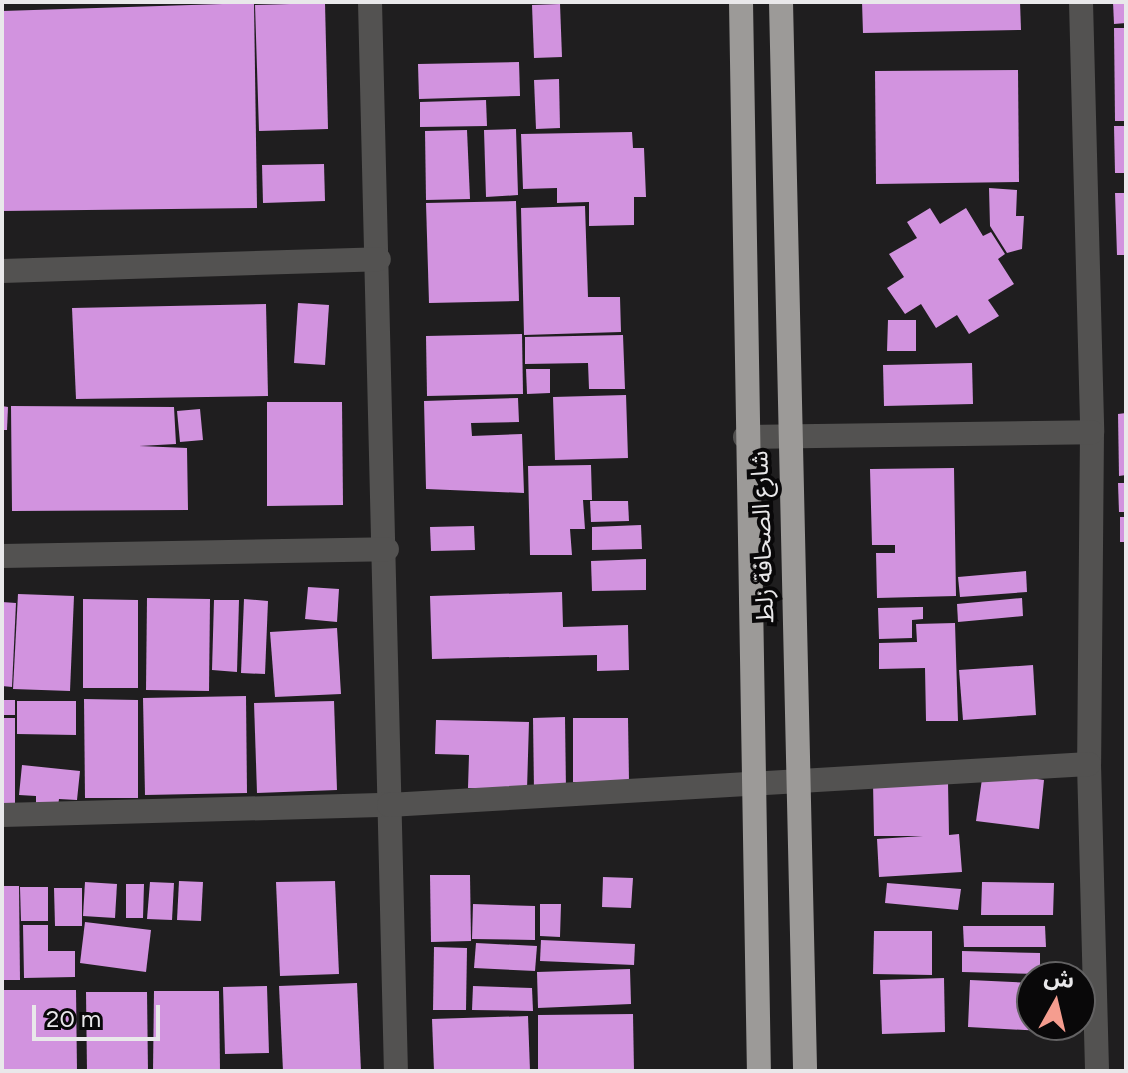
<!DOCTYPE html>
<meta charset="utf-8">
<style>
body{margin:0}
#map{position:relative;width:1128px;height:1073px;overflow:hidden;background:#1f1e1f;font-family:Figtree,"Noto Sans Arabic",sans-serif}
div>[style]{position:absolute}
.building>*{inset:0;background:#d293df}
.street>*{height:24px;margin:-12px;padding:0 12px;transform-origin:12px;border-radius:12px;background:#535251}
.highway>*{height:24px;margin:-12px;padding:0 12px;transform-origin:12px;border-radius:12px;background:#9c9a98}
span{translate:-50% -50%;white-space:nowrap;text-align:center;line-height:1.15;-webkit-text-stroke:8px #090809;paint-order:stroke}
.street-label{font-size:24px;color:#e9e8ea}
.frame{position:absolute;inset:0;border:4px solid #e9e8ea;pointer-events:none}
.north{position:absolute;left:1016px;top:961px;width:80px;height:80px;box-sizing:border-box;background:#090809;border:2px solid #636263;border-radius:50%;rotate:8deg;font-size:22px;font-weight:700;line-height:32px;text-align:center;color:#e9e8ea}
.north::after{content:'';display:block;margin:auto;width:28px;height:36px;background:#f59d8f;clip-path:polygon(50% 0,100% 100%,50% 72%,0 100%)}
.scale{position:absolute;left:32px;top:1005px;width:128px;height:36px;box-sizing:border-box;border:4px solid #e9e8ea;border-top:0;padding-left:10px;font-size:24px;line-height:28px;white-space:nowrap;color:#e9e8ea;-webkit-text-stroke:6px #090809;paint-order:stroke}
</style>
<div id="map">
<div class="building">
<i style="clip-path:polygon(862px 2px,1020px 2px,1021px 30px,863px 33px)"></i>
<i style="clip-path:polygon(1113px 2px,1126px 2px,1126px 23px,1114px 24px)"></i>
<i style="clip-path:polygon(254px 3px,257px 208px,2px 211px,2px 11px)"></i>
<i style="clip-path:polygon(325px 3px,328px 129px,259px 131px,255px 5px)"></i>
<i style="clip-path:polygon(560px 4px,562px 57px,534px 58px,532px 5px)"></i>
<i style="clip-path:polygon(1114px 28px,1126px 28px,1126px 121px,1115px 121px)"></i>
<i style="clip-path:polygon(519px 62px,520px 96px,419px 99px,418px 64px)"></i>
<i style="clip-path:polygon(1018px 70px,1019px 182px,876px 184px,875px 71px)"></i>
<i style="clip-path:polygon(559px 79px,560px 128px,536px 129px,534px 80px)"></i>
<i style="clip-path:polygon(486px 100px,487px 126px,420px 127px,420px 102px)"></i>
<i style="clip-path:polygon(1114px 126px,1126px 126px,1126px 173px,1115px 173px)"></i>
<i style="clip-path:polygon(516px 129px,518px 195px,486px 197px,484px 130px)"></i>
<i style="clip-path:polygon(467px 130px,470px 199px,426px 200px,425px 131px)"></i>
<i style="clip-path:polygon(632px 132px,633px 148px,644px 148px,646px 197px,634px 197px,634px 225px,589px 226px,589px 202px,557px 203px,557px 188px,523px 189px,521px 134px)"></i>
<i style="clip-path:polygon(324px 164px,325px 201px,263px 203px,262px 165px)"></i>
<i style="clip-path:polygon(989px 188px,1017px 190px,1016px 216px,1024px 216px,1022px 249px,1007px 253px,990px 226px)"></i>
<i style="clip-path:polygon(1115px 193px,1126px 193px,1126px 255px,1117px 255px)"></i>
<i style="clip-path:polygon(516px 201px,519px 301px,429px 303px,426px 203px)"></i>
<i style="clip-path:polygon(585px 206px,588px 297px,620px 297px,621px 332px,524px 335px,521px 208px)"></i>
<i style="clip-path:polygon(930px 208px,940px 224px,966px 208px,983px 236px,991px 232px,1005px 254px,998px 259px,1014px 284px,988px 300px,999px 316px,969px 334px,957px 315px,936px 328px,921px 304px,905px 314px,887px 288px,904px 277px,889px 254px,917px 238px,907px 222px)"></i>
<i style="clip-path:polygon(298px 303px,329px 305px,325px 365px,294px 363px)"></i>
<i style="clip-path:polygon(266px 304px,268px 396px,76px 399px,72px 308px)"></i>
<i style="clip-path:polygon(888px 320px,916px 320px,916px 351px,887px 351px)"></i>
<i style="clip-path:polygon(522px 334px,523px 394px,427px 396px,426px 336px)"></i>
<i style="clip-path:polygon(623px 335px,625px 389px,589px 389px,588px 363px,525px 364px,525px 337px)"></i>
<i style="clip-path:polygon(972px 363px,973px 404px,884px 406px,883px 365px)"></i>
<i style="clip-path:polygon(526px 369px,550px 369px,550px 393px,527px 394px)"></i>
<i style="clip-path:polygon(626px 395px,628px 458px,555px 460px,553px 397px)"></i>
<i style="clip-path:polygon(518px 398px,519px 422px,471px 423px,472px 436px,522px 434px,524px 493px,426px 489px,424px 401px)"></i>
<i style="clip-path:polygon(267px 402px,342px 402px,343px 505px,267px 506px)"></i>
<i style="clip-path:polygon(2px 406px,8px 407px,7px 430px,2px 430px)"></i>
<i style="clip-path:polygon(11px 406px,174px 407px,176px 444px,139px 446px,187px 448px,188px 510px,12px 511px)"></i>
<i style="clip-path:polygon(200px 409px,203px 440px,180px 442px,177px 411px)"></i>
<i style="clip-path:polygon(1126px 413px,1126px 475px,1119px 476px,1118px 414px)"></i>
<i style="clip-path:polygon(591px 465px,592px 500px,583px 500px,585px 529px,570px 529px,572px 555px,530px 555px,528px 466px)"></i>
<i style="clip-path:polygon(954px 468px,956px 596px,877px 598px,876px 553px,895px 553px,895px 545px,872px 545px,870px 469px)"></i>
<i style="clip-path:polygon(1118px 483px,1126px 483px,1126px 512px,1119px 512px)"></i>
<i style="clip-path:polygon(590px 501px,628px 501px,629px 521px,591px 522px)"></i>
<i style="clip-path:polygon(1120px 517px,1126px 517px,1126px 542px,1120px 542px)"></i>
<i style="clip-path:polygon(641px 525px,642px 549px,592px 550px,592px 527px)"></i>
<i style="clip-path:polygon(474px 526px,475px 550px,431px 551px,430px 527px)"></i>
<i style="clip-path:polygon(646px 559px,646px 590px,592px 591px,591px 561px)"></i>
<i style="clip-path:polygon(1026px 571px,1027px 592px,960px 597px,958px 577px)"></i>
<i style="clip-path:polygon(308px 587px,339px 589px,337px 622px,305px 619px)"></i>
<i style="clip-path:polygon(562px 592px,563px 627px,628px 625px,629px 670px,597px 671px,597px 655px,432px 659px,430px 596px)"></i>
<i style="clip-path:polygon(18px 594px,74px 596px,70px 691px,13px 689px)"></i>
<i style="clip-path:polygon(147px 598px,210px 599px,209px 691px,146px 690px)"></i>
<i style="clip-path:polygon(1022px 598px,1023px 616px,958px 622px,957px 604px)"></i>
<i style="clip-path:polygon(83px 599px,138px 600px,138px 688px,83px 688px)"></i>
<i style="clip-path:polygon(244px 599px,268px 601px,265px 674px,241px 673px)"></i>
<i style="clip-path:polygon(214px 600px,239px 600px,237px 672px,212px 670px)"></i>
<i style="clip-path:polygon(2px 602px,16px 603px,12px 687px,2px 686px)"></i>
<i style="clip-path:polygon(923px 607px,923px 619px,912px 620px,912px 638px,879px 639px,878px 608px)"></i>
<i style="clip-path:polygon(955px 623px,958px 721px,926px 721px,925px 668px,879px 669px,879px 643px,917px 642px,916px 624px)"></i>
<i style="clip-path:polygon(337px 628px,341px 694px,275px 697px,270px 632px)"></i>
<i style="clip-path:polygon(1033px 665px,1036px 715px,963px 720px,959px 670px)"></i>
<i style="clip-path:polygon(246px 696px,247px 793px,145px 795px,143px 698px)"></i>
<i style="clip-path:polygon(84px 699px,138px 700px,138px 798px,85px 798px)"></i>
<i style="clip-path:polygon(2px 700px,15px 700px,15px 715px,2px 715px)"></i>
<i style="clip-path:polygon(17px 701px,76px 701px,76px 735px,17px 734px)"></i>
<i style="clip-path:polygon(334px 701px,337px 790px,257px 793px,254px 703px)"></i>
<i style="clip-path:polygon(565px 717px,566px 791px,534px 791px,533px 718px)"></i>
<i style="clip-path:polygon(2px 718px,15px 718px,15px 803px,2px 803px)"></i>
<i style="clip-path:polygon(573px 718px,628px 718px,629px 782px,573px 782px)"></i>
<i style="clip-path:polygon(436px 720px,529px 722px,527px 790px,468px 788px,469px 755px,435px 754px)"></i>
<i style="clip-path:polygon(22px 765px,80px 771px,77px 800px,59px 799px,58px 806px,36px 804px,36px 796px,19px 795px)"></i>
<i style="clip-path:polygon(983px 772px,1044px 780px,1039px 829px,976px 821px)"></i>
<i style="clip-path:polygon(873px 782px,948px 782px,949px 835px,959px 834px,962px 872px,879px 877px,877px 839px,923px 836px,874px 836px)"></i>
<i style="clip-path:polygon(430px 875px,470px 875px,471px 941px,431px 942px)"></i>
<i style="clip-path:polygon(603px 877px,633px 878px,631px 908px,602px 907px)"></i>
<i style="clip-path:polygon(179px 881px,203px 882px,201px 921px,177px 920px)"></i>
<i style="clip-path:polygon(335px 881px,339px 974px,280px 976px,276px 882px)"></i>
<i style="clip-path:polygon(85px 882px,117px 884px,115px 918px,83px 916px)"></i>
<i style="clip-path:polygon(150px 882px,174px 883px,172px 920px,147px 919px)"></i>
<i style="clip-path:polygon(982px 882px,1054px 883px,1053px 915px,981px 915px)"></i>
<i style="clip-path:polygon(887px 883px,961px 889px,958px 910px,885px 903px)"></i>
<i style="clip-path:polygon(126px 884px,144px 884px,143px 918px,126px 918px)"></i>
<i style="clip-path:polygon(2px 886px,19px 886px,20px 980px,2px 980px)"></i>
<i style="clip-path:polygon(20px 887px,48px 887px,48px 921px,21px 921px)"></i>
<i style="clip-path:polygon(54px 888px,82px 888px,82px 926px,55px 926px)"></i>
<i style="clip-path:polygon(473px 904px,535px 906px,535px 940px,472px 939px)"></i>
<i style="clip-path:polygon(540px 904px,561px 904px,560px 937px,540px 936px)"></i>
<i style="clip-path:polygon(85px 922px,151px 930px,146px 972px,80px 963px)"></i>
<i style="clip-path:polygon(23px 925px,48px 925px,48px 951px,75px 951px,75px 977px,24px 978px)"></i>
<i style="clip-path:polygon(963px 926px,1045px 926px,1046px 947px,964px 947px)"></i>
<i style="clip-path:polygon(874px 931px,932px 931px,932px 975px,873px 974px)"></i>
<i style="clip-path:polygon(541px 940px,635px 944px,634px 965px,540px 961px)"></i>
<i style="clip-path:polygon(476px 943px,537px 946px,535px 971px,474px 968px)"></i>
<i style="clip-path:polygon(434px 947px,467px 948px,466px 1010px,433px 1010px)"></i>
<i style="clip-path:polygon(962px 951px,1040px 953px,1040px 974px,962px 972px)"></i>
<i style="clip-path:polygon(630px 969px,631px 1004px,538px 1008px,537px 972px)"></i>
<i style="clip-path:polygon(944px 978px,945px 1032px,882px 1034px,880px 980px)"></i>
<i style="clip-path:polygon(970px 980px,1032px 983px,1032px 1025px,1043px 1025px,1043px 1031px,968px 1027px)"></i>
<i style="clip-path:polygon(357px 983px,361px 1071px,283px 1071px,279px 986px)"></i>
<i style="clip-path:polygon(267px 986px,269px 1053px,225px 1054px,223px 987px)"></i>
<i style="clip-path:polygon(473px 986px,532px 988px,533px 1011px,472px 1010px)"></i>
<i style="clip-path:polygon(2px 990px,76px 990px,77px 1071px,2px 1071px)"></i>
<i style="clip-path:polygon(154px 991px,219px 991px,220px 1071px,153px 1071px)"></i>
<i style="clip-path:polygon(86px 992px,147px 992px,148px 1071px,87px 1071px)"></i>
<i style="clip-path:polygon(633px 1014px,634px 1071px,538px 1071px,538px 1015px)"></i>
<i style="clip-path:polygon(528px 1016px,530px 1071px,434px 1071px,432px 1019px)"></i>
</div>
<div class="street">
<i style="left:370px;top:2px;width:1069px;rotate:88.61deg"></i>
<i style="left:1081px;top:2px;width:430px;rotate:88.5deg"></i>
<i style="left:1092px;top:432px;width:332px;rotate:90.5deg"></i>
<i style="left:1089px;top:764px;width:307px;rotate:88.5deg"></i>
<i style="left:2px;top:271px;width:377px;rotate:-1.8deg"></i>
<i style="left:745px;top:437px;width:347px;rotate:-0.8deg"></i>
<i style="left:2px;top:556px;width:385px;rotate:-1deg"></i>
<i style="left:2px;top:815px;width:387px;rotate:-1.5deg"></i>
<i style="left:389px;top:805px;width:701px;rotate:-3.35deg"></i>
</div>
<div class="highway">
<i style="left:741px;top:2px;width:1069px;rotate:89.04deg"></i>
<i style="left:781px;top:2px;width:1069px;rotate:88.71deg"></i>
</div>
<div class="street-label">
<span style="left:762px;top:537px;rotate:-92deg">شارع الصحافة زلط</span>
</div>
<div class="frame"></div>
<div class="north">ش</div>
<div class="scale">20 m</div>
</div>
